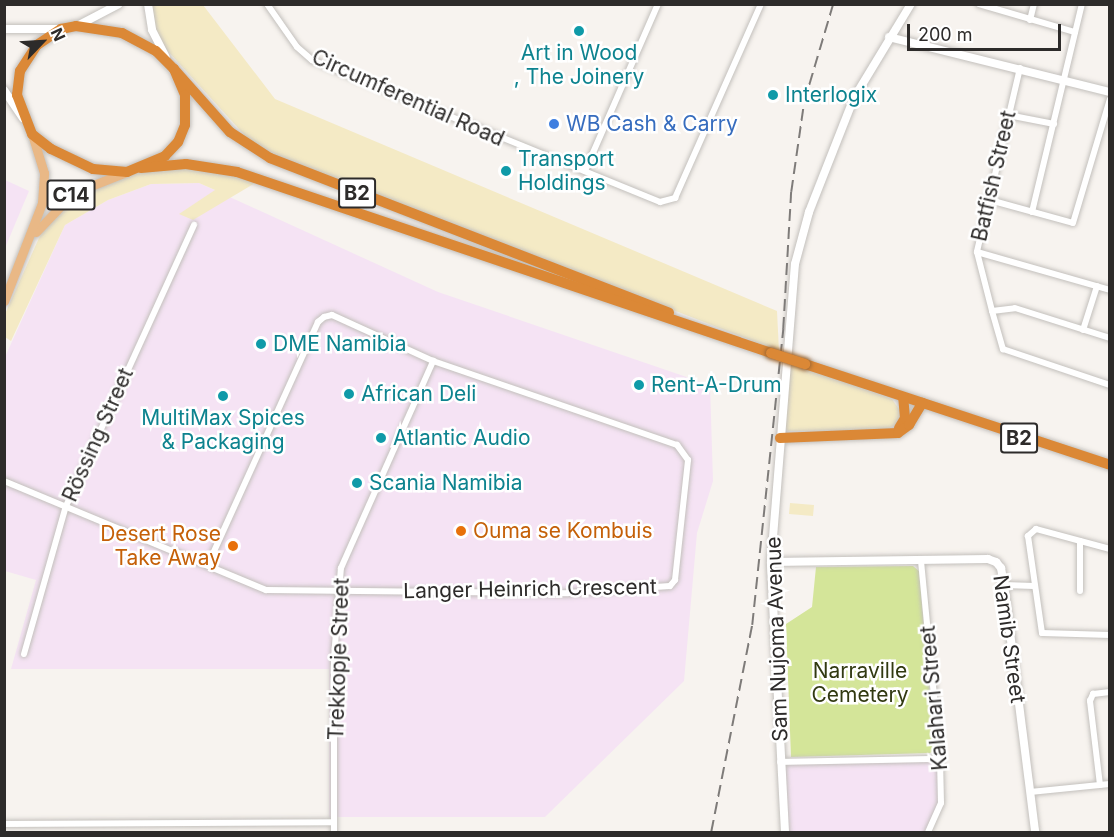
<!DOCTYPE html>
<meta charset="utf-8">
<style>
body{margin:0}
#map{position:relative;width:1114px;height:837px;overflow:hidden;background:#f7f3ef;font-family:Inter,sans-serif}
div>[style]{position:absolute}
.commercial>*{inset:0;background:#f5e3f4}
.green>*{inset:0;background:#d4e599}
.sand>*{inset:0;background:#f4eac5}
.roads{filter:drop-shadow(0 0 2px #c3c0bc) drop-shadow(0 0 2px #c3c0bc)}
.street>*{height:6px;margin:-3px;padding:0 3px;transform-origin:3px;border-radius:3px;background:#fff}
.secondary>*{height:8px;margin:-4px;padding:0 4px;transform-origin:4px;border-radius:4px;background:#fff}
.primary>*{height:9px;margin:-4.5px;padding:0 4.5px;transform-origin:4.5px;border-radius:4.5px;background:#e9b886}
.highway>*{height:10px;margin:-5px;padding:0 5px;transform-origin:5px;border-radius:5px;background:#db8836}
.rail>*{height:1.5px;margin-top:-0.75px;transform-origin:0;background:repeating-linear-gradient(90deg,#7e7b79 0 12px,transparent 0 18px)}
.bridges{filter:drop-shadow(0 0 2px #9e6732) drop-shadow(0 0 2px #9e6732)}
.highway-bridge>*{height:10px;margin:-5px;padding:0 5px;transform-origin:5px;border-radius:5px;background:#db8836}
.dots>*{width:16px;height:16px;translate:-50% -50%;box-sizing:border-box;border:3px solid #fff;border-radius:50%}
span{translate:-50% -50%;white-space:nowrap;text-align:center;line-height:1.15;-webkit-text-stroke:5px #fff;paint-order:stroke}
.shield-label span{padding:2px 4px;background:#fff;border:2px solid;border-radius:4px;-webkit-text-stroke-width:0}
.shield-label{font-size:20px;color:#2d2b2a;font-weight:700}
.culture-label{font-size:21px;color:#0d838f}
.left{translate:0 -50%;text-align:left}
.street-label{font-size:21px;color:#2d2b2a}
.shop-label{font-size:21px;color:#366cbe}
.food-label{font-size:21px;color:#c56008}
.right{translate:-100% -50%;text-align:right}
.park-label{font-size:21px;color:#313911}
.frame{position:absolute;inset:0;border:6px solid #2d2b2a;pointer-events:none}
.north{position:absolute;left:12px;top:12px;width:60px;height:60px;-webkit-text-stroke:4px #fff;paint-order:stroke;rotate:65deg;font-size:16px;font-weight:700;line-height:24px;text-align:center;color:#2d2b2a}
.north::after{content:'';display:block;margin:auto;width:21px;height:27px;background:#2d2b2a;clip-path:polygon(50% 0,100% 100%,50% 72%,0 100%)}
.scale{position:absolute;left:907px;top:24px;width:154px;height:27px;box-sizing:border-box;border:3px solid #2d2b2a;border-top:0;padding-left:8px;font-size:18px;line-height:21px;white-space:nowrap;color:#2d2b2a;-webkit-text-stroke:4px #fff;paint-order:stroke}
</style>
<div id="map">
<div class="commercial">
<i style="clip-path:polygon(5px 180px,29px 191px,5px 248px)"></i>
<i style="clip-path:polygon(199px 183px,438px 292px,710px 385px,713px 481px,697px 533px,684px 681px,545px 817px,329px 817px,329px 669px,11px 669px,36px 580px,5px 571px,5px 357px,65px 225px,108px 200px,151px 184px)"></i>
<i style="clip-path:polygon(940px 759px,941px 803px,928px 832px,785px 832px,780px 762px)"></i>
</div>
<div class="green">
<i style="clip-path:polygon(913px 566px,919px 571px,935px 750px,930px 753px,791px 757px,786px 624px,812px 607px,816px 567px)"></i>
</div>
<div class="sand">
<i style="clip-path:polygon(152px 5px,203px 5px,275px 99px,777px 311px,779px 351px,281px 158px,250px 141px,165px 48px,156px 32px)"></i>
<i style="clip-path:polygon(188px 166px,257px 182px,193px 220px,179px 214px,215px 190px,199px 183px,151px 184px,108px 200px,65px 225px,11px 341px,5px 337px,5px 314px,39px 238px,59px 206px,77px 192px,137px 173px)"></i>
<i style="clip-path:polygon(788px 362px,892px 399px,902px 414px,897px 424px,885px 430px,788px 431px,784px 427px)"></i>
<i style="clip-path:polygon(790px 503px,814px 505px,813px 516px,789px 514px)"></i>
</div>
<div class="roads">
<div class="street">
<i style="left:267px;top:4px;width:52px;rotate:55.1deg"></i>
<i style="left:297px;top:47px;width:20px;rotate:41deg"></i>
<i style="left:312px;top:60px;width:376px;rotate:22.2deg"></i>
<i style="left:660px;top:202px;width:16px;rotate:-15deg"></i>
<i style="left:675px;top:198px;width:212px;rotate:-66.1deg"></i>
<i style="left:979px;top:4px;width:100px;rotate:16.3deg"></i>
<i style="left:1030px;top:20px;width:16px;rotate:-76deg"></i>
<i style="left:1020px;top:68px;width:189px;rotate:103.2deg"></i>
<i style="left:977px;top:252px;width:61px;rotate:75.7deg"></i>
<i style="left:992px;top:311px;width:40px;rotate:74deg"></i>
<i style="left:1003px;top:349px;width:113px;rotate:18.6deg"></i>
<i style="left:1008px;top:115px;width:47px;rotate:11.1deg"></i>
<i style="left:585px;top:171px;width:182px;rotate:-66.4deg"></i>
<i style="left:986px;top:199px;width:90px;rotate:15.4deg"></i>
<i style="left:1073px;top:223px;width:129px;rotate:-73.4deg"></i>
<i style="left:1032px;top:212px;width:214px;rotate:-76.5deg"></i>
<i style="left:977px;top:252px;width:138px;rotate:15.9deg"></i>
<i style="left:992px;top:311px;width:23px;rotate:-7deg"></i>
<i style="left:1015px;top:308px;width:100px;rotate:17.5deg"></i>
<i style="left:1083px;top:330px;width:46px;rotate:-72.3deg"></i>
<i style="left:4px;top:481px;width:284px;rotate:22.6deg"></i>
<i style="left:266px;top:590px;width:302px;rotate:0.6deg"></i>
<i style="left:568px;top:593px;width:102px;rotate:-3.9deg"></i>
<i style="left:670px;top:586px;width:8px;rotate:-50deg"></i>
<i style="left:675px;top:580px;width:121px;rotate:-83.8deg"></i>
<i style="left:688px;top:460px;width:19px;rotate:-126deg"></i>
<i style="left:677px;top:445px;width:258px;rotate:-161deg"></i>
<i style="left:433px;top:361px;width:111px;rotate:-155.5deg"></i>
<i style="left:332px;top:315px;width:8px;rotate:166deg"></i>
<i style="left:324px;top:317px;width:8px;rotate:140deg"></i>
<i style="left:318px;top:322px;width:266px;rotate:114.4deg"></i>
<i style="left:1080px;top:541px;width:50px;rotate:90deg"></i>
<i style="left:1110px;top:549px;width:77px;rotate:-164.9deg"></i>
<i style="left:1036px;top:529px;width:11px;rotate:139deg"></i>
<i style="left:1028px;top:536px;width:98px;rotate:81.8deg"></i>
<i style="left:1042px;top:633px;width:68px;rotate:1.7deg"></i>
<i style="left:921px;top:561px;width:199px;rotate:84.5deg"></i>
<i style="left:940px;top:759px;width:44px;rotate:88.7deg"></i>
<i style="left:941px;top:803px;width:32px;rotate:114deg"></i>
<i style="left:1004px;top:585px;width:30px;rotate:2deg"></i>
<i style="left:24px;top:654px;width:154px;rotate:-74.2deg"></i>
<i style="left:66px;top:506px;width:309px;rotate:-65.5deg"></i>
<i style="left:780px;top:762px;width:160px;rotate:-1.1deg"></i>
<i style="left:1100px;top:785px;width:85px;rotate:-96.8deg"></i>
<i style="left:1090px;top:701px;width:8px;rotate:-67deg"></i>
<i style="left:1093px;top:694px;width:17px;rotate:-7deg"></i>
<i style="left:1030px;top:792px;width:80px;rotate:-5.7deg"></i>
<i style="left:4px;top:824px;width:330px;rotate:-0.3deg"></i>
<i style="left:334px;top:832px;width:174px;rotate:-90deg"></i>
<i style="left:334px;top:658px;width:90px;rotate:-85.6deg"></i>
<i style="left:341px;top:568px;width:227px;rotate:-66deg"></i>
</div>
<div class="secondary">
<i style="left:148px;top:4px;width:26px;rotate:81deg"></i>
<i style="left:152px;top:30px;width:30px;rotate:63deg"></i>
<i style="left:77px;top:26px;width:47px;rotate:-27.6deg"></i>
<i style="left:4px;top:29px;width:57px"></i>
<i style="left:889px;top:37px;width:228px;rotate:14deg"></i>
<i style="left:4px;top:90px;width:34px;rotate:56deg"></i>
<i style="left:771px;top:562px;width:217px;rotate:-0.8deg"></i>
<i style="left:988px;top:559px;width:9px;rotate:21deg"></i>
<i style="left:996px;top:562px;width:8px;rotate:50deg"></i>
<i style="left:1001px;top:568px;width:17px;rotate:80deg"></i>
<i style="left:1004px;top:585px;width:249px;rotate:82.8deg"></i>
<i style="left:785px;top:832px;width:270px;rotate:-93deg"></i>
<i style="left:771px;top:562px;width:299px;rotate:-85.4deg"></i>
<i style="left:795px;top:264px;width:54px;rotate:-74.9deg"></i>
<i style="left:809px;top:212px;width:123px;rotate:-68.5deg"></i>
<i style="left:854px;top:98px;width:110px;rotate:-58.8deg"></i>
</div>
<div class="primary">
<i style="left:36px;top:232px;width:54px;rotate:-46.5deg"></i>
<i style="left:73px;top:193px;width:55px;rotate:-21.4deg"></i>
<i style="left:4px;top:301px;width:105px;rotate:-68.8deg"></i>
<i style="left:42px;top:203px;width:30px;rotate:-86deg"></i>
<i style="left:44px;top:173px;width:41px;rotate:-107.1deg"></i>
</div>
<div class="highway">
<i style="left:76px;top:26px;width:47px;rotate:8.7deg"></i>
<i style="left:122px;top:33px;width:38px;rotate:28deg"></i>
<i style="left:156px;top:51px;width:25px;rotate:45deg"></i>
<i style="left:174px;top:69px;width:28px;rotate:67deg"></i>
<i style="left:185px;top:95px;width:30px;rotate:90deg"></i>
<i style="left:185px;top:125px;width:18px;rotate:112deg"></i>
<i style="left:178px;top:142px;width:19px;rotate:133deg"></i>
<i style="left:165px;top:156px;width:41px;rotate:157.2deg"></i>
<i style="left:127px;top:172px;width:34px;rotate:-175deg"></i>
<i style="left:93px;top:169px;width:47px;rotate:-154.5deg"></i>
<i style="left:51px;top:149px;width:24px;rotate:-142deg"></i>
<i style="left:32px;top:134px;width:42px;rotate:-111deg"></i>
<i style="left:17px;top:95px;width:24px;rotate:-83deg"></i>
<i style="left:20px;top:71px;width:31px;rotate:-57deg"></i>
<i style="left:37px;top:45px;width:29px;rotate:-34deg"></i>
<i style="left:61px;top:29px;width:15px;rotate:-11deg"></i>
<i style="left:174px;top:69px;width:84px;rotate:48.4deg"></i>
<i style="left:230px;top:132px;width:48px;rotate:33deg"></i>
<i style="left:270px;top:158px;width:428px;rotate:21.2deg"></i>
<i style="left:141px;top:168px;width:45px;rotate:-5.1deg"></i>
<i style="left:186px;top:164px;width:52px;rotate:8.9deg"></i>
<i style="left:237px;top:172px;width:564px;rotate:18.72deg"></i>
<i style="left:805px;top:364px;width:321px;rotate:18.3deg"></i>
<i style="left:899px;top:428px;width:12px;rotate:-59deg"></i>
<i style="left:905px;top:418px;width:21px;rotate:-95deg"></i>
<i style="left:780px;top:438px;width:118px;rotate:-2.4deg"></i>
<i style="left:898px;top:433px;width:14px;rotate:-36deg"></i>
<i style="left:909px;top:425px;width:26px;rotate:-59deg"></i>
</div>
</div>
<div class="rail">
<i style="left:711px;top:832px;width:211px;rotate:-78.8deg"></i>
<i style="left:752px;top:625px;width:298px;rotate:-84deg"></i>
<i style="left:783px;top:329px;width:137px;rotate:-86.7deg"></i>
<i style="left:791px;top:192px;width:91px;rotate:-81.8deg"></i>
<i style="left:804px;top:102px;width:102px;rotate:-73.5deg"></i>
</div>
<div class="bridges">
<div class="highway-bridge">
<i style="left:771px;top:353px;width:36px;rotate:18deg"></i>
</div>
</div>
<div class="dots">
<i style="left:579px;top:31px;background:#0f9aa8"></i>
<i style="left:773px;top:95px;background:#0f9aa8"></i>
<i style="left:554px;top:124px;background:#3f7fe0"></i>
<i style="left:506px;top:171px;background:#0f9aa8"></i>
<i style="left:261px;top:344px;background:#0f9aa8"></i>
<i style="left:639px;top:385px;background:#0f9aa8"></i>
<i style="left:349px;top:394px;background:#0f9aa8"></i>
<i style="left:223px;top:396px;background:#0f9aa8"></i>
<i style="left:381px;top:438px;background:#0f9aa8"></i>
<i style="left:357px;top:483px;background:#0f9aa8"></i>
<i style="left:461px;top:531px;background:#e8710a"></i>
<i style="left:233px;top:546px;background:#e8710a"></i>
</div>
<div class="shield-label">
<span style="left:357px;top:193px">B2</span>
<span style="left:71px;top:195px">C14</span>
<span style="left:1019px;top:438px">B2</span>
</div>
<div class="culture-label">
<span style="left:579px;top:65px">Art in Wood<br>, The Joinery</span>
<span class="left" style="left:785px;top:95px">Interlogix</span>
<span class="left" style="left:518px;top:171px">Transport<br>Holdings</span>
<span class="left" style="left:273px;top:344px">DME Namibia</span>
<span class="left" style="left:651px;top:385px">Rent-A-Drum</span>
<span class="left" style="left:361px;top:394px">African Deli</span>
<span style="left:223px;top:430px">MultiMax Spices<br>&amp; Packaging</span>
<span class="left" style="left:393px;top:438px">Atlantic Audio</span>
<span class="left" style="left:369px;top:483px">Scania Namibia</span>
</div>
<div class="street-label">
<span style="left:408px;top:98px;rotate:24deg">Circumferential Road</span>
<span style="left:994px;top:176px;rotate:-77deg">Batfish Street</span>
<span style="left:98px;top:435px;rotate:-66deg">Rössing Street</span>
<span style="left:530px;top:589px;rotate:-1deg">Langer Heinrich Crescent</span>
<span style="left:777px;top:639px;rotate:-92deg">Sam Nujoma Avenue</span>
<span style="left:1009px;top:639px;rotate:82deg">Namib Street</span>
<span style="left:339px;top:659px;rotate:-88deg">Trekkopje Street</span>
<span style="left:934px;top:698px;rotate:-95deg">Kalahari Street</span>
</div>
<div class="shop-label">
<span class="left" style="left:566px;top:124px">WB Cash &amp; Carry</span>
</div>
<div class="food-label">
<span class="left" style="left:473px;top:531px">Ouma se Kombuis</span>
<span class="right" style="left:221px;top:546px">Desert Rose<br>Take Away</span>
</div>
<div class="park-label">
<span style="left:860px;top:683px">Narraville<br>Cemetery</span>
</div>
<div class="frame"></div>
<div class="north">N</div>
<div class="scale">200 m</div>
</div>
